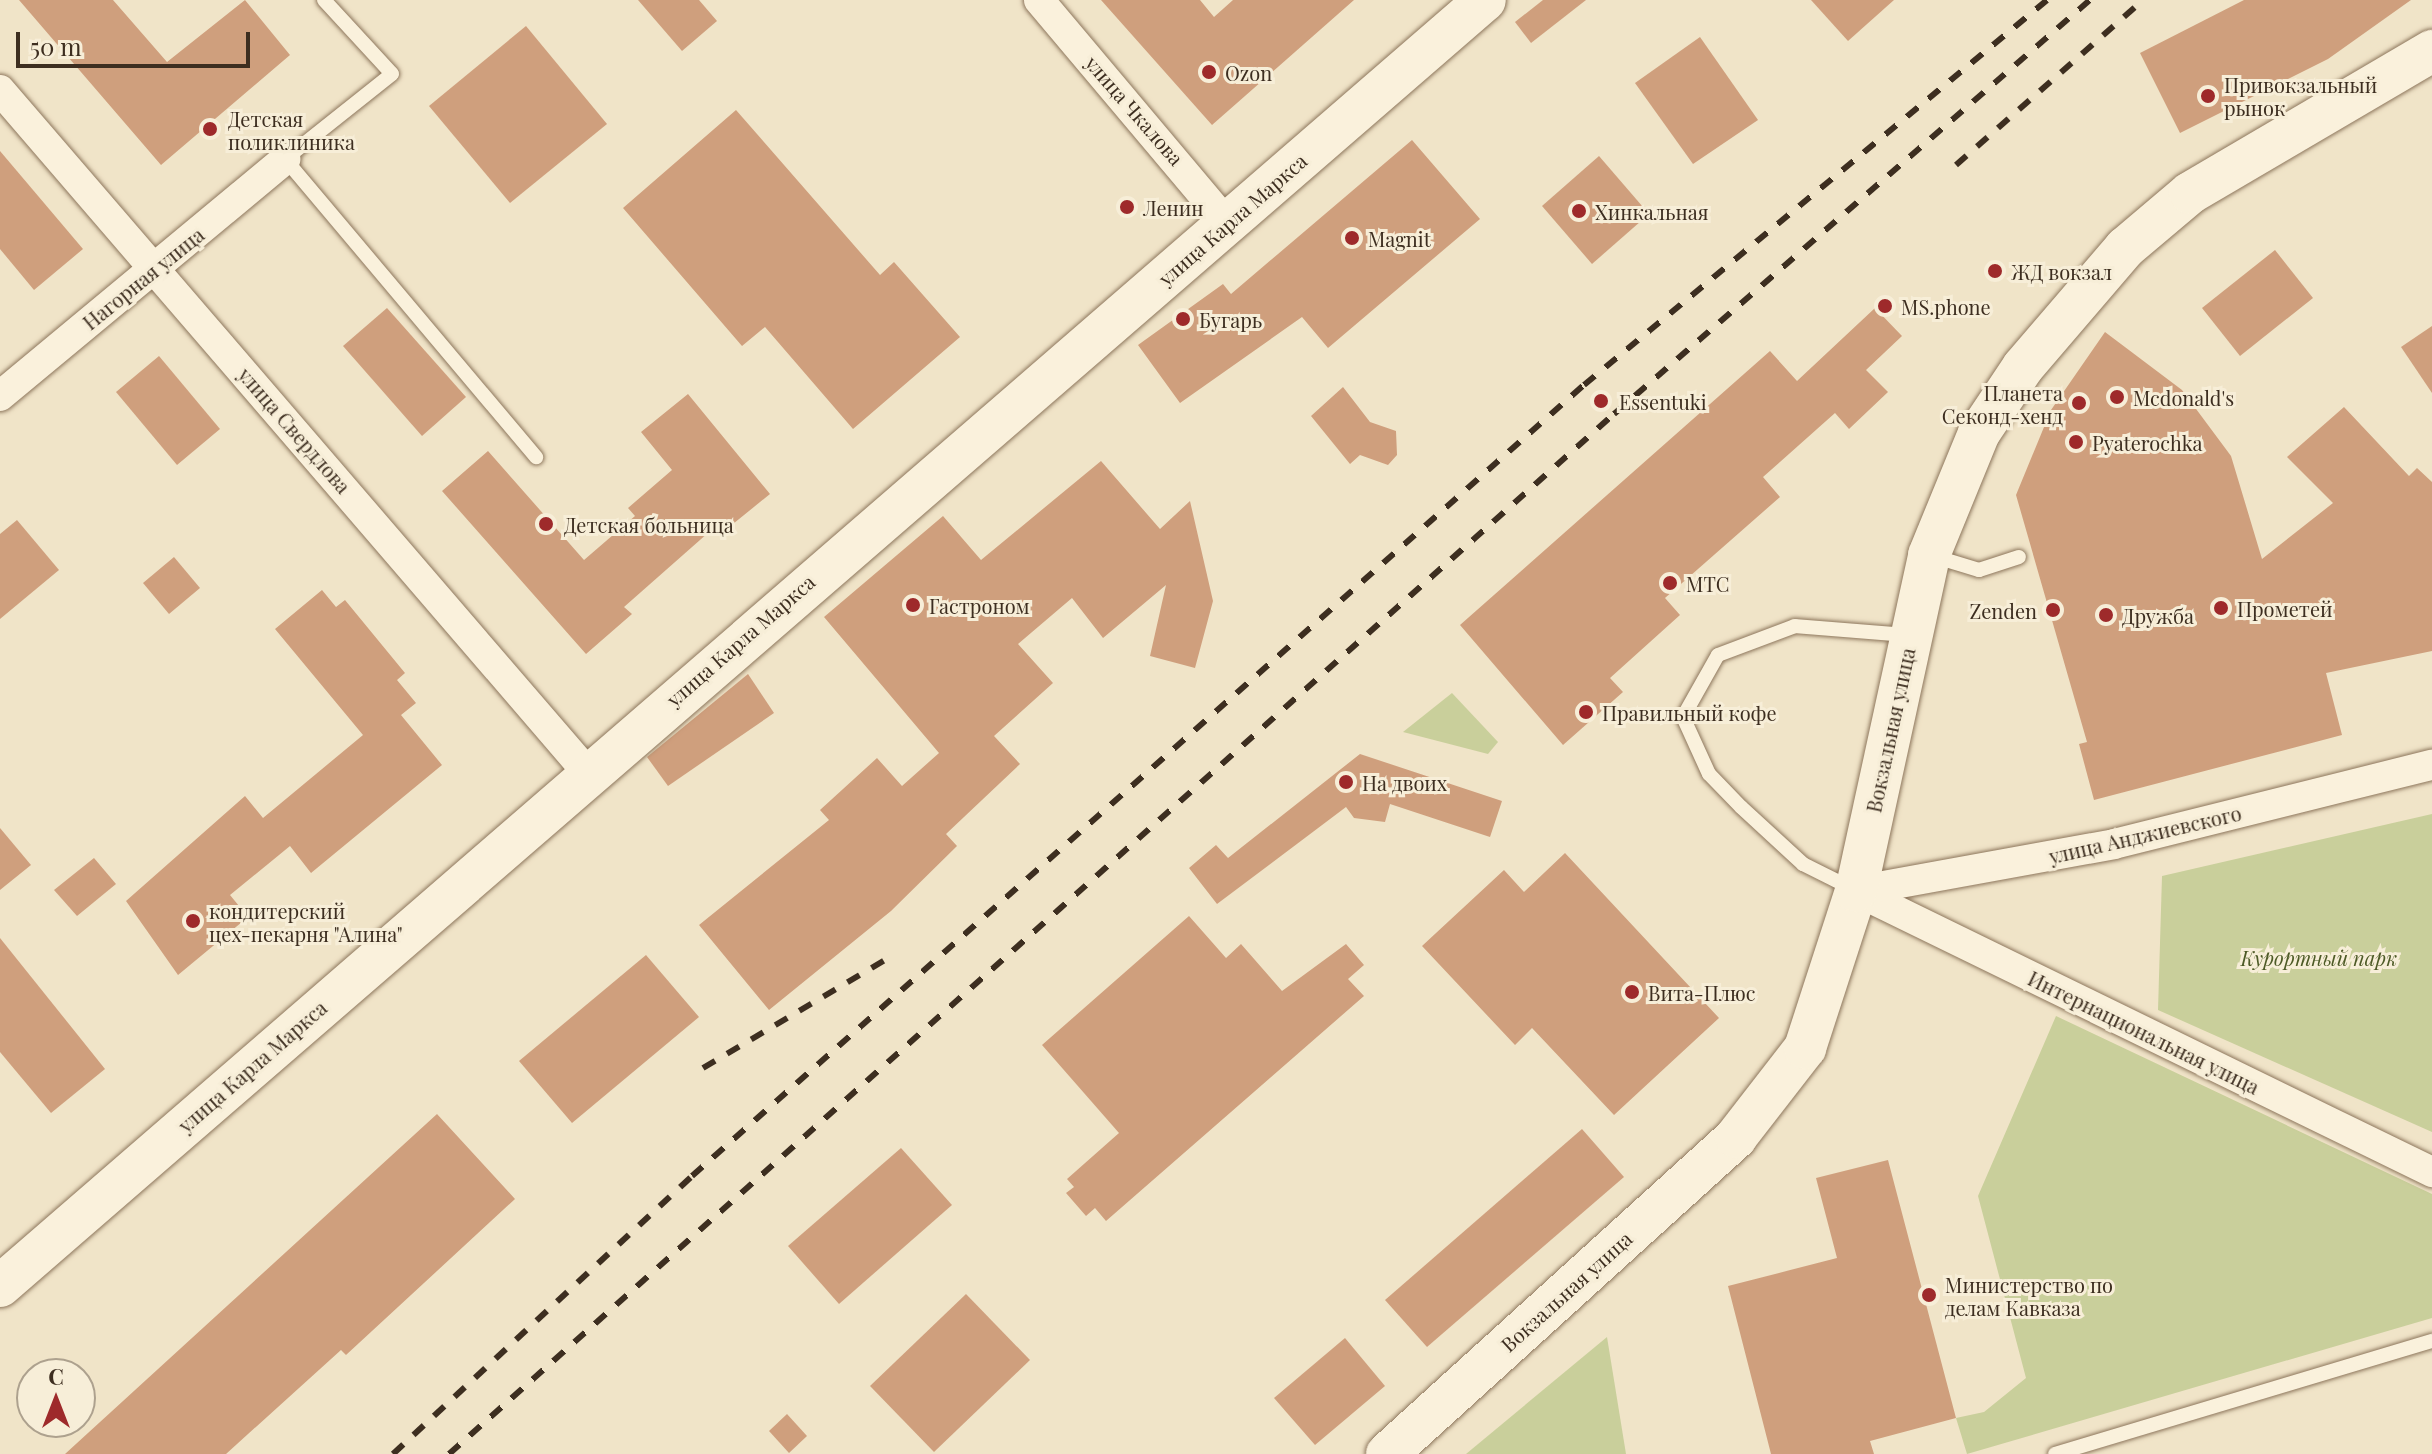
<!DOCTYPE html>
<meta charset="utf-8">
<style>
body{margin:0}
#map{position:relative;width:2432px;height:1454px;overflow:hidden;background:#f0e4c8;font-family:"Playfair Display",serif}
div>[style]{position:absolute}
.green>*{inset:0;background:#c9cf9b}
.building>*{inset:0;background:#cf9f7d}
.roads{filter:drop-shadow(0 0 2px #8d765c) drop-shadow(0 0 2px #8d765c)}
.lane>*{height:14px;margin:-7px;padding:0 7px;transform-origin:7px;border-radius:7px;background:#faf1dc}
.street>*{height:30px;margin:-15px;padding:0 15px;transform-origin:15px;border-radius:15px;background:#faf1dc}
.secondary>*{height:42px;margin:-21px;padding:0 21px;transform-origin:21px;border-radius:21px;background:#faf1dc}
.rail>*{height:6px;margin-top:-3px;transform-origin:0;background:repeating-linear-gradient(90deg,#3d2e20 0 14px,transparent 0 28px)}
.dots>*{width:22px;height:22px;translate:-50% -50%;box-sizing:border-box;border:4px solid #f7eed8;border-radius:50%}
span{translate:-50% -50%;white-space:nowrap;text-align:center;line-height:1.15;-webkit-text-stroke:6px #f7eed8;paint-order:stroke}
.poi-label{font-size:20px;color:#3d2e20}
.left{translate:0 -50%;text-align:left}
.right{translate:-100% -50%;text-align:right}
.street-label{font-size:20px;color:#3d2e20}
.park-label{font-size:20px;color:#4d5a26;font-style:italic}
.north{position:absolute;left:16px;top:1358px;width:80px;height:80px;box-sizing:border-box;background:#f7eed8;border:2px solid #ada18e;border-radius:50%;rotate:0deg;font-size:22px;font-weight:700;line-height:32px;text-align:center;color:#3d2e20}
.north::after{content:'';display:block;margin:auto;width:28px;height:36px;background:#9e2a2b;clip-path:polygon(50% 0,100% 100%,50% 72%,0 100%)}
.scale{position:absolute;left:16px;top:32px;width:234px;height:36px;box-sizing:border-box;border:4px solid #3d2e20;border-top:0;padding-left:10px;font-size:24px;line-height:28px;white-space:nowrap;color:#3d2e20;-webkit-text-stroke:6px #f7eed8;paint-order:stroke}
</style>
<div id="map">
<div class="green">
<i style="clip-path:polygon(1452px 693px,1498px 742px,1488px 754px,1403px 732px)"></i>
<i style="clip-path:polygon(2432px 814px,2432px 1132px,2158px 1010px,2162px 876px)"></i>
<i style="clip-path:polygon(2056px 1016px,2432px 1194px,2432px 1318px,1967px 1454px,1956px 1418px,1984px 1412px,2026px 1378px,1978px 1196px)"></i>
<i style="clip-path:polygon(1607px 1337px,1626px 1454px,1466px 1454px)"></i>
</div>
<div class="building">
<i style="clip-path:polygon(19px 0,113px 0,167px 62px,245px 0,290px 55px,161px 165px)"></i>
<i style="clip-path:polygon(638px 0,699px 0,717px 21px,682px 51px)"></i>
<i style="clip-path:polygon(1101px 0,1200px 0,1214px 17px,1233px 0,1354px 0,1212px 125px)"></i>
<i style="clip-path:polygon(1543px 0,1586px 0,1531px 43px,1515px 22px)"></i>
<i style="clip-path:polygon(1811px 0,1894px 0,1848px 41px)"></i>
<i style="clip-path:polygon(2244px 0,2411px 0,2328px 59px,2180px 133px,2140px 53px)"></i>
<i style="clip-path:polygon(526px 26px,607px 124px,510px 203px,429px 106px)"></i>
<i style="clip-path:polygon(1700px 37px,1758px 120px,1693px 164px,1635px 83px)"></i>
<i style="clip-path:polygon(736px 110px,880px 275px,894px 262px,960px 337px,853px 429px,765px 327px,742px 346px,623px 208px)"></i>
<i style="clip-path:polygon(1412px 140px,1480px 219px,1328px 348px,1302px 317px,1180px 403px,1138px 345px,1223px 284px,1231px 294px)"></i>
<i style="clip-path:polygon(0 151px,83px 249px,34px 290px,0 249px)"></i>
<i style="clip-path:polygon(1599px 156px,1649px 214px,1592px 264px,1542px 206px)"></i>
<i style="clip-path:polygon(2275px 250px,2313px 298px,2240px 356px,2202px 308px)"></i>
<i style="clip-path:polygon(387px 308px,466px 397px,422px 436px,343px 346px)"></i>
<i style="clip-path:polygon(1875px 308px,1902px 336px,1866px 370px,1888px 392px,1849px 429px,1835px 413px,1763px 477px,1780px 497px,1665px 598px,1680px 615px,1610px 678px,1623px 692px,1563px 745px,1460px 625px,1770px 351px,1797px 381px)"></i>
<i style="clip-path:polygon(2432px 326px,2432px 393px,2401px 347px)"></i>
<i style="clip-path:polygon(2105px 332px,2182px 390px,2231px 456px,2262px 559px,2333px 503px,2287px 457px,2344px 407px,2409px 476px,2417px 468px,2432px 482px,2432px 651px,2326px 673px,2342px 735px,2094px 800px,2079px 744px,2087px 742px,2016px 495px,2051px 410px)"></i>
<i style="clip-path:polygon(159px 356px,220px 429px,177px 465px,116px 392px)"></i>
<i style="clip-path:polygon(1343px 387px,1370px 422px,1396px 431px,1397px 455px,1388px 465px,1360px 455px,1350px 464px,1311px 416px)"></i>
<i style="clip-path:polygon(688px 394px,770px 494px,723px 532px,717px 525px,624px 607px,632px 614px,586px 654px,442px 491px,488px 451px,584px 560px,635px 516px,628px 508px,672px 470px,641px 432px)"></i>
<i style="clip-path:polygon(1101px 461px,1160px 529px,1190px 501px,1213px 601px,1195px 668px,1150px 656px,1166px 585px,1103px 638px,1072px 598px,1018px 644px,1053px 683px,994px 736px,1020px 764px,946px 834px,957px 846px,891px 911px,769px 1010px,699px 925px,829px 820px,820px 810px,877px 758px,902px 786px,939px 753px,824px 617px,943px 516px,981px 560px)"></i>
<i style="clip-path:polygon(17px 520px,59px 570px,0 619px,0 534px)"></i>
<i style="clip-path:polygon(174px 557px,200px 588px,169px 614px,143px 583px)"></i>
<i style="clip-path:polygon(322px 590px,336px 607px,345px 600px,405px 673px,397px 680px,416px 703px,401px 715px,442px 765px,311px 873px,290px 846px,230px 895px,248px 917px,178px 975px,126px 901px,245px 796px,263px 818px,363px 735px,275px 629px)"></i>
<i style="clip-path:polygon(748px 674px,774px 713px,668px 786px,647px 757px)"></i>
<i style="clip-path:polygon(1360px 754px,1502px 801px,1490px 837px,1390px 804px,1385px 822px,1354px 818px,1346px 807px,1217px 904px,1189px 868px,1216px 845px,1228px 858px)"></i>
<i style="clip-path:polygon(0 828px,31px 865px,0 890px)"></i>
<i style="clip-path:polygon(1565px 853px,1719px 1018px,1614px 1115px,1532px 1028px,1515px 1045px,1422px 946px,1504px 870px,1524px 892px)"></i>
<i style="clip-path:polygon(94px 858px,116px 884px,77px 916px,54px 890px)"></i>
<i style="clip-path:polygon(1189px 916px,1226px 958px,1241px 944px,1282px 991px,1346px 944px,1364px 965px,1348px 979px,1364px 996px,1106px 1221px,1095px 1208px,1086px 1216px,1066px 1193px,1074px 1187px,1067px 1179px,1119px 1133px,1042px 1045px)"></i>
<i style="clip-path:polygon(0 938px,105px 1069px,51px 1113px,0 1052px)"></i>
<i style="clip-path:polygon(646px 955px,699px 1017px,572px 1123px,519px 1061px)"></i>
<i style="clip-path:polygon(437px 1114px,515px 1199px,346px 1355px,341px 1350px,226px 1454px,65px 1454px)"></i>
<i style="clip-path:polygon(1582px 1129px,1624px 1177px,1427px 1347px,1385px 1300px)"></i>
<i style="clip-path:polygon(901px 1148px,952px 1205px,839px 1304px,788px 1246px)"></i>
<i style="clip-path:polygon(1888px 1160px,1956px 1418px,1870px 1441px,1874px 1454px,1771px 1454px,1728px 1286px,1837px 1258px,1816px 1178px)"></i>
<i style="clip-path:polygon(966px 1294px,1030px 1360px,934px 1452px,870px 1386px)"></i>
<i style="clip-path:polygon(1345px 1338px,1385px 1386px,1315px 1445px,1274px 1398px)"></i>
<i style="clip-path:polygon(787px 1414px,807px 1436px,789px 1453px,769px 1431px)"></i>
</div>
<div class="roads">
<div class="lane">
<i style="left:324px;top:0;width:100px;rotate:47.4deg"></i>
<i style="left:392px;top:74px;width:137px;rotate:141.5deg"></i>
<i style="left:285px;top:159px;width:390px;rotate:49.9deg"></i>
<i style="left:1933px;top:556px;width:48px;rotate:16.9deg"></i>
<i style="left:1979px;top:570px;width:42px;rotate:-18deg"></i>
<i style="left:1853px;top:889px;width:56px;rotate:-153.4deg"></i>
<i style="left:1803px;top:864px;width:84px;rotate:-137.4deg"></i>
<i style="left:1741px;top:807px;width:46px;rotate:-134.1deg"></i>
<i style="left:1709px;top:774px;width:63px;rotate:-114.5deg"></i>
<i style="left:1683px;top:717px;width:71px;rotate:-60.6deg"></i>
<i style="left:1718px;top:655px;width:82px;rotate:-20.6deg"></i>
<i style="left:1795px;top:626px;width:111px;rotate:4.6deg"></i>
<i style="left:2055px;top:1454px;width:394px;rotate:-16.7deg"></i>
</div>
<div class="street">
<i style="left:1039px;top:0;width:292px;rotate:49.9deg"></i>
<i style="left:0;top:90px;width:900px;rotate:49.28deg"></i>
<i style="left:0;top:396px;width:371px;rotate:-39.7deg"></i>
<i style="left:1856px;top:891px;width:641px;rotate:26.01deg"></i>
<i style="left:1856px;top:891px;width:262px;rotate:-10.3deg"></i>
<i style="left:2114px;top:844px;width:328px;rotate:-14deg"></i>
</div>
<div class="secondary">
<i style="left:0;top:1286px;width:1964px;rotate:-40.89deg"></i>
<i style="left:1387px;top:1454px;width:471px;rotate:-42.2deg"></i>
<i style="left:1736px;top:1137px;width:113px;rotate:-52.2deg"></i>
<i style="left:1805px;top:1048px;width:165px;rotate:-72deg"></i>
<i style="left:1856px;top:891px;width:344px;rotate:-77.7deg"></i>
<i style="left:1929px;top:555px;width:132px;rotate:-67.7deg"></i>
<i style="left:1979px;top:433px;width:79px;rotate:-56.3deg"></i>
<i style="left:2023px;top:367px;width:157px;rotate:-49.4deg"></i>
<i style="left:2125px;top:248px;width:85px;rotate:-40.2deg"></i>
<i style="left:2190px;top:193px;width:281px;rotate:-30.4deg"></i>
</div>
</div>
<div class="rail">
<i style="left:1956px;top:165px;width:249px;rotate:-41.4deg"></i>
<i style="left:703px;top:1068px;width:217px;rotate:-30.7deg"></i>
<i style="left:393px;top:1454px;width:408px;rotate:-42.9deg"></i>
<i style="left:692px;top:1176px;width:1192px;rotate:-41.57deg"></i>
<i style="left:1584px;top:385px;width:602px;rotate:-39.74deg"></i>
<i style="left:449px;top:1454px;width:1562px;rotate:-41.76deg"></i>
<i style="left:1614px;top:414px;width:631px;rotate:-41.02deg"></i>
</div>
<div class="dots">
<i style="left:1209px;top:72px;background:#9e2a2b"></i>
<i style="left:2208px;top:96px;background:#9e2a2b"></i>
<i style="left:210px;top:129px;background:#9e2a2b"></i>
<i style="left:1127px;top:207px;background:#9e2a2b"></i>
<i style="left:1579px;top:211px;background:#9e2a2b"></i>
<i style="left:1352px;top:238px;background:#9e2a2b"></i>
<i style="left:1995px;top:271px;background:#9e2a2b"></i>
<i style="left:1885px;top:306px;background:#9e2a2b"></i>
<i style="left:1183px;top:319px;background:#9e2a2b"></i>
<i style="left:2117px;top:397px;background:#9e2a2b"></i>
<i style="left:1601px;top:401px;background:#9e2a2b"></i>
<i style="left:2079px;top:403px;background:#9e2a2b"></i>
<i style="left:2076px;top:442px;background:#9e2a2b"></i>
<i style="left:546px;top:524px;background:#9e2a2b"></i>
<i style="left:1670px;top:583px;background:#9e2a2b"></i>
<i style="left:913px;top:605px;background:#9e2a2b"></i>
<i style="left:2221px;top:608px;background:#9e2a2b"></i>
<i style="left:2053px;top:610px;background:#9e2a2b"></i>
<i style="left:2106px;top:615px;background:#9e2a2b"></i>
<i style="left:1586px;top:712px;background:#9e2a2b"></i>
<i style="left:1346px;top:782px;background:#9e2a2b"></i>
<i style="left:193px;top:921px;background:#9e2a2b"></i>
<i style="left:1632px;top:992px;background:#9e2a2b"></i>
<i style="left:1929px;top:1295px;background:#9e2a2b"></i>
</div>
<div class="poi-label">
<span class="left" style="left:1225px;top:72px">Ozon</span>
<span class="left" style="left:2224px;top:96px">Привокзальный<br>рынок</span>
<span class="left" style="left:228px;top:130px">Детская<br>поликлиника</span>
<span class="left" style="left:1143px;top:207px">Ленин</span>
<span class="left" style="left:1595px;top:211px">Хинкальная</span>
<span class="left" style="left:1368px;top:238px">Magnit</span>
<span class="left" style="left:2011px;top:271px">ЖД вокзал</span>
<span class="left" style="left:1901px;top:306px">MS.phone</span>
<span class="left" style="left:1199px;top:319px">Бугарь</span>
<span class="right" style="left:2063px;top:404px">Планета<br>Секонд-хенд</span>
<span class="left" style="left:2133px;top:397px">Mcdonald's</span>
<span class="left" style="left:1619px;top:401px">Essentuki</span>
<span class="left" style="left:2092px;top:442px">Pyaterochka</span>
<span class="left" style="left:564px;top:524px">Детская больница</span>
<span class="left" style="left:1686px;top:583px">МТС</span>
<span class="left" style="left:929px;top:605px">Гастроном</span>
<span class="left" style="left:2237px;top:608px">Прометей</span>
<span class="right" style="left:2037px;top:610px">Zenden</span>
<span class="left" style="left:2122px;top:615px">Дружба</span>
<span class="left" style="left:1602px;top:712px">Правильный кофе</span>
<span class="left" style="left:1362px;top:782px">На двоих</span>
<span class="left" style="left:209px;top:922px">кондитерский<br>цех-пекарня "Алина"</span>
<span class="left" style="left:1648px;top:992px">Вита-Плюс</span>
<span class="left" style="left:1945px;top:1296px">Министерство по<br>делам Кавказа</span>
</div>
<div class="street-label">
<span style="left:1135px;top:110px;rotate:49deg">улица Чкалова</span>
<span style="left:1232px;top:219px;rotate:-41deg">улица Карла Маркса</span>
<span style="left:143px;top:278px;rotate:-39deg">Нагорная улица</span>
<span style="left:295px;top:430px;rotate:49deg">улица Свердлова</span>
<span style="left:740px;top:640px;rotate:-41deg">улица Карла Маркса</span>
<span style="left:1890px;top:730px;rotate:-78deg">Вокзальная улица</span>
<span style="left:2145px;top:834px;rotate:-13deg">улица Анджиевского</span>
<span style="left:2144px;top:1032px;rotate:26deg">Интернациональная улица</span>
<span style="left:252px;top:1066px;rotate:-41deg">улица Карла Маркса</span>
<span style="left:1566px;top:1291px;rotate:-42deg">Вокзальная улица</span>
</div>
<div class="park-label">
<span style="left:2319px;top:957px">Курортный парк</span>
</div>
<div class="north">С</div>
<div class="scale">50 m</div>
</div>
